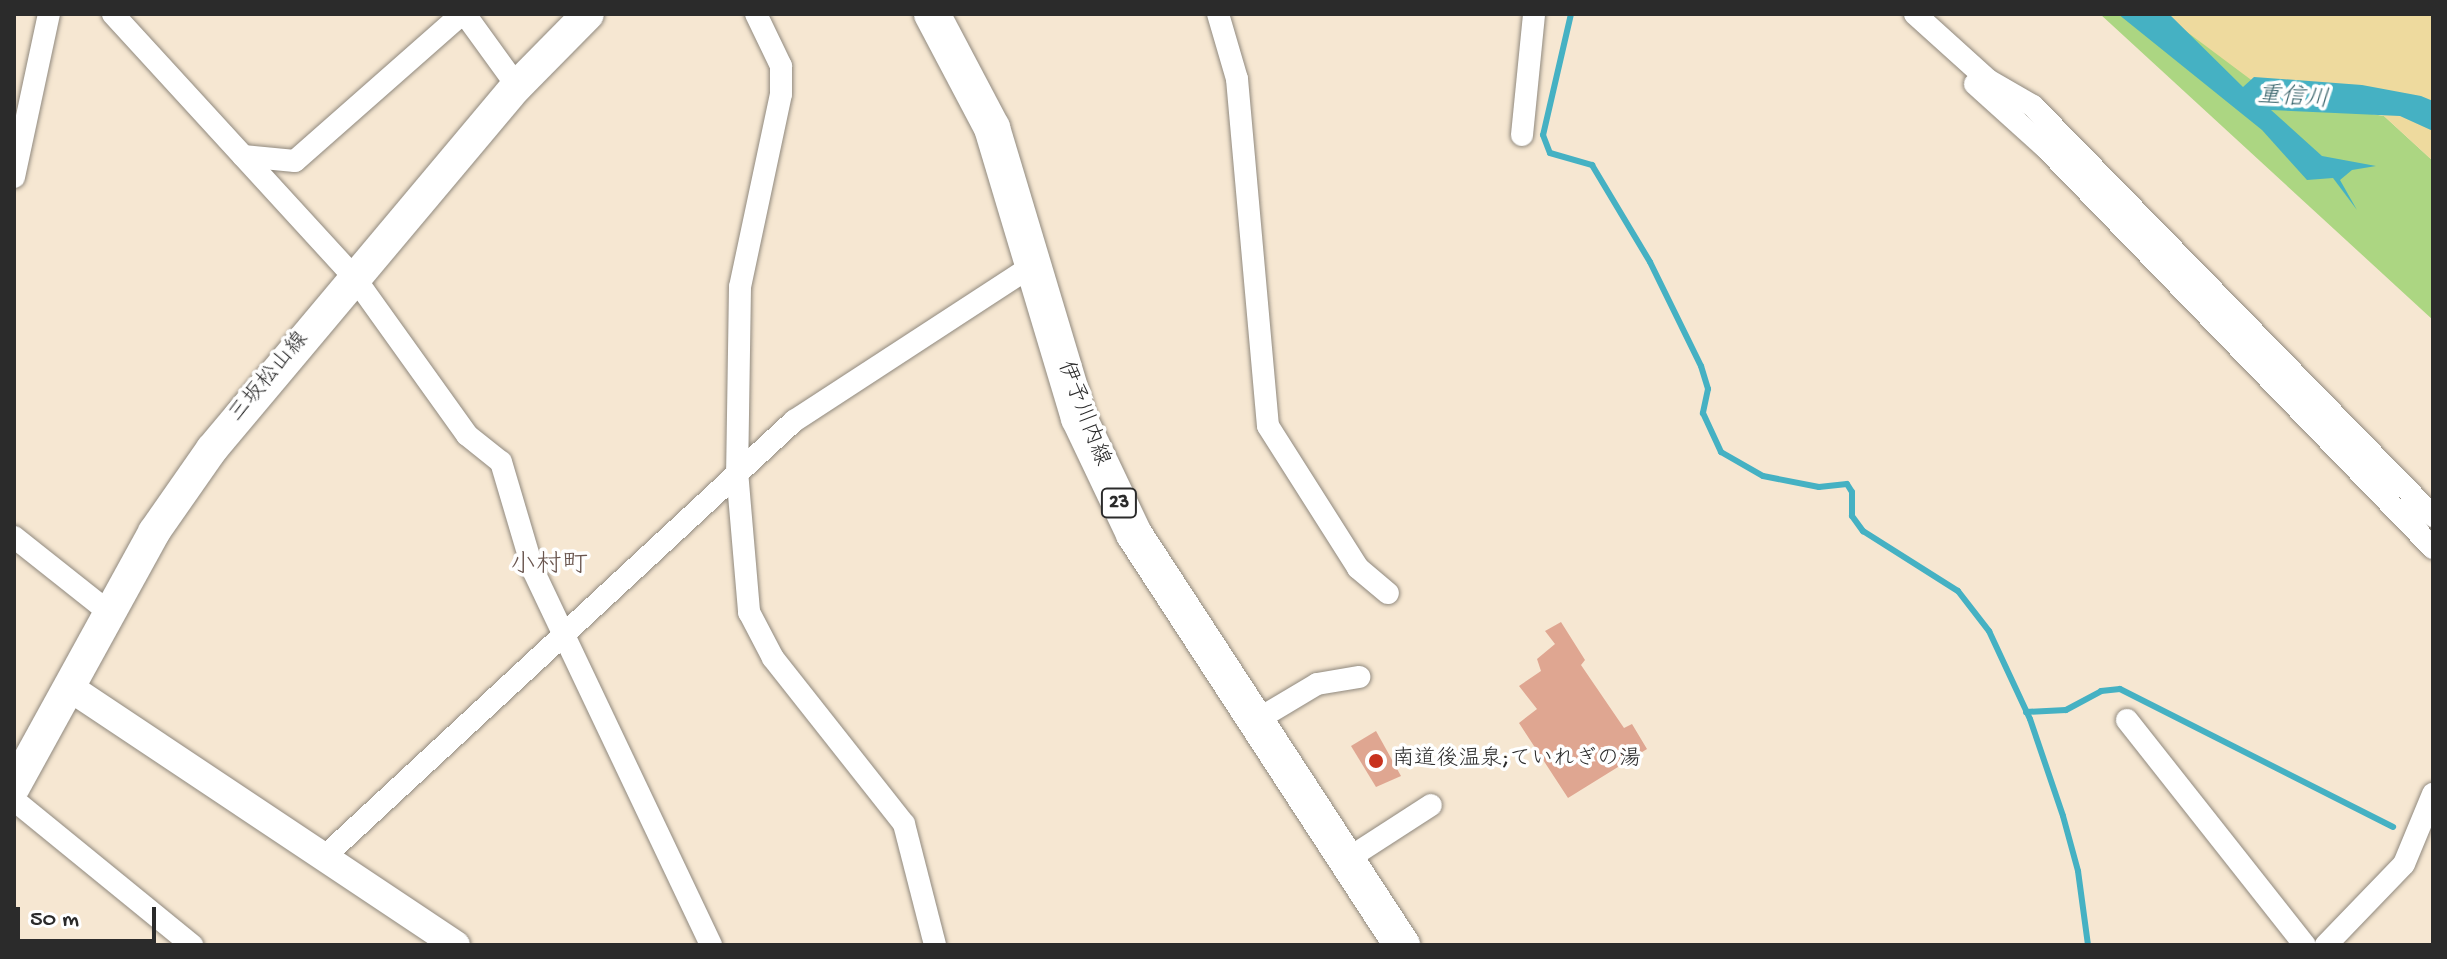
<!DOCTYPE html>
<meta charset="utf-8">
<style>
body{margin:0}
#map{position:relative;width:2447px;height:959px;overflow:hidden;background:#f6e7d2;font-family:"Gochi Hand","Klee One",sans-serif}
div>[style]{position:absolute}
.green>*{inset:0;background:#acd682}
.sand>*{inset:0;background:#eeda9e}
.water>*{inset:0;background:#45b1c3}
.stream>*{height:6px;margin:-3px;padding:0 3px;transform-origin:3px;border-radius:3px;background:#45b1c3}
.building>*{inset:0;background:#dfa691}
.roads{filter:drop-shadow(0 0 2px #90897e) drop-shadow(0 0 2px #90897e)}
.minor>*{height:22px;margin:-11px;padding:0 11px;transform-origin:11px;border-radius:11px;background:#fff}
.tertiary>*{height:28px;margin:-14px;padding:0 14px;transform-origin:14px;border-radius:14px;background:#fff}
.secondary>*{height:32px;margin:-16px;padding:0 16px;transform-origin:16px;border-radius:16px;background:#fff}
.primary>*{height:36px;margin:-18px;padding:0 18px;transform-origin:18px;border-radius:18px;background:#fff}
.dots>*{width:22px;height:22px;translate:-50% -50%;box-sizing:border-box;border:4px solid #fff;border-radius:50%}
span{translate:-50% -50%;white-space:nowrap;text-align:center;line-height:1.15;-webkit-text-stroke:7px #fff;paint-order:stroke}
.shield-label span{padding:2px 6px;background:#fff;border:2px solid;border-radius:6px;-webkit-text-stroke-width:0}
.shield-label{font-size:20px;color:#2b2b2b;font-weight:700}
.street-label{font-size:22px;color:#2b2b2b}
.poi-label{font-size:22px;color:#2b2b2b}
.left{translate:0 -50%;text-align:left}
.water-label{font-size:24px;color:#356168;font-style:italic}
.quarter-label{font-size:26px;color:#6a564f}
.frame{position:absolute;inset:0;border:16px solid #2b2b2b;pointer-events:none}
.scale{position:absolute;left:16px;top:907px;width:140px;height:36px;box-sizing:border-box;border:4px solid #2b2b2b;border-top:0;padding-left:10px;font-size:24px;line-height:28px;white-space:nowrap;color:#2b2b2b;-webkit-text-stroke:6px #fff;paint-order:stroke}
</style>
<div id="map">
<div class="green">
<i style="clip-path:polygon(2100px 14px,2163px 14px,2325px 106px,2384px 116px,2433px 161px,2433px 320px)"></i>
</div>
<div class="sand">
<i style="clip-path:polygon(2163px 14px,2433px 14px,2433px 161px,2384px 116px,2325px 106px,2258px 85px)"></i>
</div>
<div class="water">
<i style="clip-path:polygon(2118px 14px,2169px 14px,2243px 87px,2254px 77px,2362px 85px,2421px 96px,2433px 101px,2433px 131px,2400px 116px,2271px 110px,2322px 156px,2376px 166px,2352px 170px,2340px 180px,2357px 210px,2333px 178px,2307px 180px,2262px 130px)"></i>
</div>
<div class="stream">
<i style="left:1571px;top:14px;width:124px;rotate:103deg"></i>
<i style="left:1543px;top:135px;width:19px;rotate:69deg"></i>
<i style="left:1550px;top:153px;width:44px;rotate:15.9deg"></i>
<i style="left:1592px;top:165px;width:113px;rotate:59.1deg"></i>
<i style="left:1650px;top:262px;width:116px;rotate:63.9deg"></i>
<i style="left:1701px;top:366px;width:24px;rotate:73deg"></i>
<i style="left:1708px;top:389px;width:25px;rotate:102deg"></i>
<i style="left:1703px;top:413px;width:43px;rotate:65.2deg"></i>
<i style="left:1721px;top:452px;width:48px;rotate:29.7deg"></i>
<i style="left:1763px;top:476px;width:57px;rotate:11.1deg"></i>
<i style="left:1819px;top:487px;width:28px;rotate:-6deg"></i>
<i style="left:1847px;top:484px;width:9px;rotate:58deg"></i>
<i style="left:1852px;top:492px;width:24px;rotate:90deg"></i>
<i style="left:1852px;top:516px;width:19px;rotate:54deg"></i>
<i style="left:1863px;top:531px;width:112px;rotate:32.3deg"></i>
<i style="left:1958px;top:591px;width:51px;rotate:52.2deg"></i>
<i style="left:1989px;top:631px;width:97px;rotate:65deg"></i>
<i style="left:2030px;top:719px;width:102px;rotate:71.2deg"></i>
<i style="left:2063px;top:816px;width:57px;rotate:74.7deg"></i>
<i style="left:2078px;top:871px;width:75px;rotate:82.3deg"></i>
<i style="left:2026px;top:712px;width:40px;rotate:-2.9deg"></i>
<i style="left:2066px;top:710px;width:40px;rotate:-28deg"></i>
<i style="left:2101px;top:691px;width:19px;rotate:-6deg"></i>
<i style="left:2120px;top:689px;width:306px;rotate:26.8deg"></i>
</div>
<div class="building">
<i style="clip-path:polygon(1561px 622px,1585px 660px,1581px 665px,1624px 728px,1632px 724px,1647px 749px,1568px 798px,1519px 723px,1537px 709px,1519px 686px,1541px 671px,1537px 659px,1555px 644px,1545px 631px)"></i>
<i style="clip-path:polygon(1376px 731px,1401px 776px,1376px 787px,1351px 746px)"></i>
</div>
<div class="roads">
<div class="minor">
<i style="left:113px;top:14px;width:357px;rotate:47.5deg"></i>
<i style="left:354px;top:277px;width:194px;rotate:54.4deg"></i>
<i style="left:467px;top:435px;width:43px;rotate:38.5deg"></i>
<i style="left:501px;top:462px;width:113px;rotate:73.5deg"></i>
<i style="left:533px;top:570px;width:415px;rotate:64.6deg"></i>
<i style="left:756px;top:14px;width:58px;rotate:64.3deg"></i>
<i style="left:781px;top:66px;width:28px;rotate:90deg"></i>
<i style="left:781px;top:94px;width:197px;rotate:102deg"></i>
<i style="left:740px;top:287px;width:184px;rotate:90.9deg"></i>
<i style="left:737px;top:471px;width:142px;rotate:85.1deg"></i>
<i style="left:749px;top:612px;width:52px;rotate:62.4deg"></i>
<i style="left:773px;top:658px;width:211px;rotate:51.7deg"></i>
<i style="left:904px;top:824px;width:125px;rotate:75.6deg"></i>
<i style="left:1218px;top:14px;width:68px;rotate:73.7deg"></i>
<i style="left:1237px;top:79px;width:348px;rotate:84.9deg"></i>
<i style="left:1268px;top:426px;width:168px;rotate:57.6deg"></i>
<i style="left:1358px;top:568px;width:39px;rotate:40deg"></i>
<i style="left:1915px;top:14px;width:98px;rotate:42.1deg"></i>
<i style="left:1988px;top:80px;width:52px;rotate:30deg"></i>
<i style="left:2033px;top:106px;width:573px;rotate:45.71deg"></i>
<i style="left:1975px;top:84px;width:94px;rotate:42deg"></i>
<i style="left:2045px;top:147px;width:558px;rotate:45.94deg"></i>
<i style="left:1522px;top:135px;width:122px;rotate:-84.3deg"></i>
<i style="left:243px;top:156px;width:52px;rotate:5.5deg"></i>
<i style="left:295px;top:161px;width:216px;rotate:-41.4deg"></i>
<i style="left:457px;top:18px;width:10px;rotate:-6deg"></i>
<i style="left:467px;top:17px;width:85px;rotate:54.1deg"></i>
<i style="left:14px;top:177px;width:167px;rotate:-77.9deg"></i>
<i style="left:14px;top:537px;width:122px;rotate:38.4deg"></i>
<i style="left:2127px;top:720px;width:287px;rotate:51.7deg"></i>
<i style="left:1255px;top:721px;width:72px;rotate:-30.8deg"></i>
<i style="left:1317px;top:684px;width:43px;rotate:-9.5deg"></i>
<i style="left:14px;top:800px;width:230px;rotate:39.2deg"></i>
<i style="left:323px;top:858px;width:643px;rotate:-42.86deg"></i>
<i style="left:794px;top:421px;width:284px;rotate:-33.1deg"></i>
<i style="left:1346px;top:860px;width:101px;rotate:-32.9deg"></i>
<i style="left:2326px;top:945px;width:112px;rotate:-46.1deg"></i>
<i style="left:2404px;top:864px;width:76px;rotate:-67.5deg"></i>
</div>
<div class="tertiary">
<i style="left:69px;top:687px;width:465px;rotate:33.7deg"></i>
</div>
<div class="secondary">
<i style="left:14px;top:787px;width:291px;rotate:-61.2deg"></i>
<i style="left:154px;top:532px;width:101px;rotate:-55.1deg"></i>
<i style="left:212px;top:449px;width:474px;rotate:-50deg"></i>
<i style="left:517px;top:86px;width:101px;rotate:-45.4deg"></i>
</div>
<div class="primary">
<i style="left:932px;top:14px;width:129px;rotate:62.2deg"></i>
<i style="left:992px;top:128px;width:303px;rotate:73.3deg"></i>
<i style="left:1079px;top:418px;width:128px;rotate:64.6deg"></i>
<i style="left:1134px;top:534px;width:491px;rotate:56.9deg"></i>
</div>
</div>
<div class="dots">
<i style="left:1376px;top:761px;background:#c8321e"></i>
</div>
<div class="shield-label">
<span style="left:1119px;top:503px">23</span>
</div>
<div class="street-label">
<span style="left:270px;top:378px;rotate:-50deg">三坂松山線</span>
<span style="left:1082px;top:414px;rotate:69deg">伊予川内線</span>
</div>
<div class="poi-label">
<span class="left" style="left:1392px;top:761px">南道後温泉;ていれぎの湯</span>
</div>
<div class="water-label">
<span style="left:2293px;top:99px;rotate:4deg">重信川</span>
</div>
<div class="quarter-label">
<span style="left:549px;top:567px">小村町</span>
</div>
<div class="frame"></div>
<div class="scale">50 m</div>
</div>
